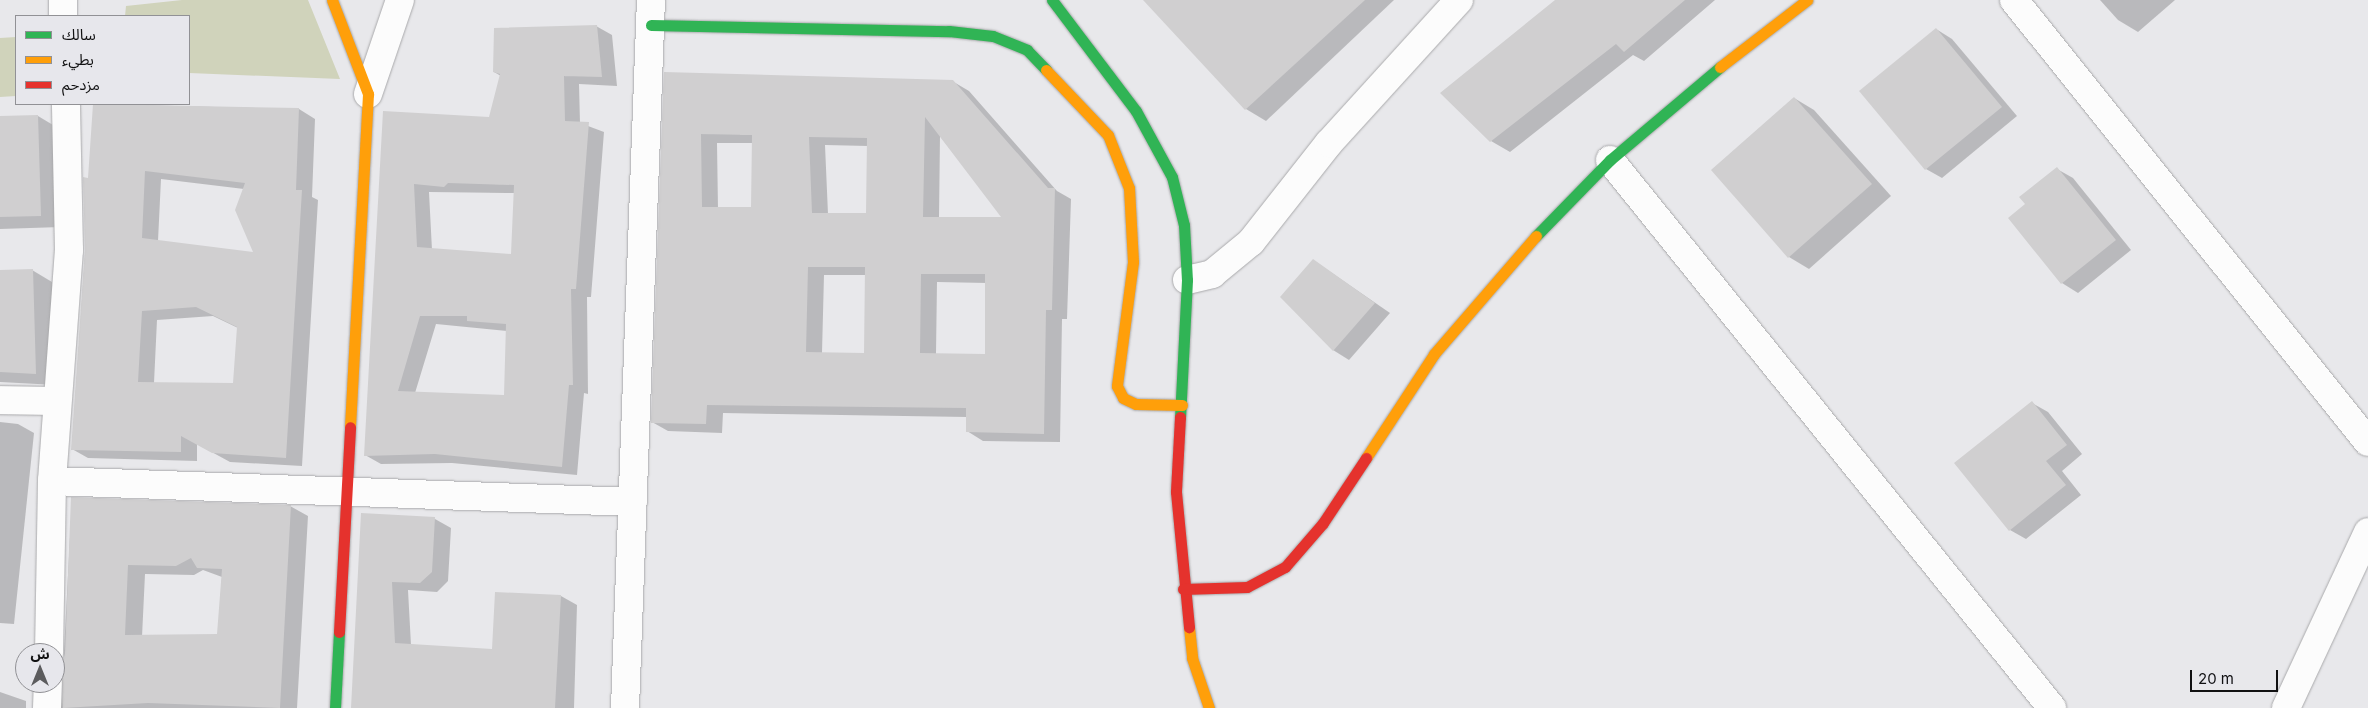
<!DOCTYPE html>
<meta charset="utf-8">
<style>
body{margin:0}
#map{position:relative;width:2368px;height:708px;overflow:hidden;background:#e8e8eb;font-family:Inter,"Noto Sans Arabic",sans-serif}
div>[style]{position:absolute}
.green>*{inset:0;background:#d0d3bb}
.shadow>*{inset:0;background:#0003}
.building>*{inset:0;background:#d0cfd0}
.roads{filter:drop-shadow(0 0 1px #a9a9ab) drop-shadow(0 0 1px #a9a9ab)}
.street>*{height:28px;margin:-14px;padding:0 14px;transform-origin:14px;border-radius:14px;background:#fcfcfc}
.fast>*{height:11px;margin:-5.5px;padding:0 5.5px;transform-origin:5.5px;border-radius:5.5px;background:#30b455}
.slow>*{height:11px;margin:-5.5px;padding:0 5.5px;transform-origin:5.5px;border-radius:5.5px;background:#ff9f0a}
.jam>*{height:11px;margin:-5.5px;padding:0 5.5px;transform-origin:5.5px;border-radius:5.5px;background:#e5322d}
span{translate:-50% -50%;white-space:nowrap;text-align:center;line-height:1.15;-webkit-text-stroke:4.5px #e7e7ec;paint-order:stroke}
.legend{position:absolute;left:15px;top:15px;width:175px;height:90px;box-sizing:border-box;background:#e7e7ec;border:1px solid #919195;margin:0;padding:6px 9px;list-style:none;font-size:15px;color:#111112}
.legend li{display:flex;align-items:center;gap:10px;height:25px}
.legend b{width:25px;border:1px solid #919195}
.north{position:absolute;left:15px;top:643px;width:50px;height:50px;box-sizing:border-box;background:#e7e7ec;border:1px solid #919195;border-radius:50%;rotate:0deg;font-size:14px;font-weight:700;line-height:20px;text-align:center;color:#111112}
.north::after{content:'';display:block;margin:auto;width:18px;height:22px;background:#5c5c5e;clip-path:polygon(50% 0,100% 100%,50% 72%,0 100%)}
.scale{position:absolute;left:2190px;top:670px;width:88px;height:22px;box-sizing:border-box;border:2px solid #111112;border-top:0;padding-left:6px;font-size:15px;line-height:18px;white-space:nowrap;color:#111112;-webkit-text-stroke:4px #e7e7ec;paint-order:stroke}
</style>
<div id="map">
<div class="green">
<i style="clip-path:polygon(182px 0,308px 0,340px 79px,189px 73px,189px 16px,125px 16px,126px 6px)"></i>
<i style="clip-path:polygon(16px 37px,16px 96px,0 97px,0 38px)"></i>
</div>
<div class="shadow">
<i style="clip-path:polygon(1145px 0,1394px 0,1266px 121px,1246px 109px)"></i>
<i style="clip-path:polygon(1557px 0,1715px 0,1644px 61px,1633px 55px,1510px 152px,1491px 141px)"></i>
<i style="clip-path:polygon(2100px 0,2175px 0,2138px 32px,2118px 20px)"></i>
<i style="clip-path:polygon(evenodd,596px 26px,612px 35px,617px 86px,579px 84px,580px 123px,604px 132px,591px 297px,587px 297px,588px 394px,584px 393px,577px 475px,452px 463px,381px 464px,365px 455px,384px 112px,490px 118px,501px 76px,494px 72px,596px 26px,429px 192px,515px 193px,512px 256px,432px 250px,429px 192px,596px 26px,436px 324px,507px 331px,505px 396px,415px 393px,436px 324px)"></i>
<i style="clip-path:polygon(1936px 29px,1952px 39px,2017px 116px,1942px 178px,1926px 169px)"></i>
<i style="clip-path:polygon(evenodd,665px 73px,952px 81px,969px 91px,1057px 191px,1071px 199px,1067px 319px,1062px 319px,1060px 442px,983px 441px,967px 431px,967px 417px,723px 413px,722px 433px,668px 431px,652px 422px,665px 73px,940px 136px,1004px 218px,939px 218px,940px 136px,665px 73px,717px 143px,753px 143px,752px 209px,718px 209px,717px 143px,665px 73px,825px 145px,868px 146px,867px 215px,828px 214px,825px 145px,665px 73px,824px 275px,866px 275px,865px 354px,822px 353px,824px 275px,665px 73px,937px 282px,987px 283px,986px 355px,936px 354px,937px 282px)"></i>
<i style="clip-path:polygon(1794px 98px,1814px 110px,1891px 196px,1809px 269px,1789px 257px,1712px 170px)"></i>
<i style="clip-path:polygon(evenodd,95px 104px,299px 109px,315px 119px,312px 197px,318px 200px,302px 466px,230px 462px,197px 444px,197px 461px,88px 458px,72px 449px,95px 104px,161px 179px,244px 189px,255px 253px,158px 241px,161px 179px,95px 104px,213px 316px,238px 328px,234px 385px,154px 383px,157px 320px,213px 316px)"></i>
<i style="clip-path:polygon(38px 116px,58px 128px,61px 227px,0 229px,0 117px)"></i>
<i style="clip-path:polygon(2057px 169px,2073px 178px,2131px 250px,2078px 293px,2062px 283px,2027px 205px)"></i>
<i style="clip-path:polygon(1313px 260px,1390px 313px,1349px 360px,1333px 350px)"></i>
<i style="clip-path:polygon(32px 270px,52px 282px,56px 385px,0 382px,0 271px)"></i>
<i style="clip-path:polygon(2032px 403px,2048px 412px,2082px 454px,2062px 471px,2081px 495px,2026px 539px,2010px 530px)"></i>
<i style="clip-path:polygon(0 422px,18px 424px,34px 433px,14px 624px,0 623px)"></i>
<i style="clip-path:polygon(evenodd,72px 499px,290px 506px,308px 516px,297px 708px,61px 708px,72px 499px,203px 570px,222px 577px,218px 635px,142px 637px,145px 574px,194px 575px,203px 570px)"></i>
<i style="clip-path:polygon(362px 514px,435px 519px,451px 528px,448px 581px,437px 592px,408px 590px,411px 645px,493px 650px,561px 596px,577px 605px,574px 708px,352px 708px)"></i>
<i style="clip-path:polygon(0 692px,26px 701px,26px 708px,0 708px)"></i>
</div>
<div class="building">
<i style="clip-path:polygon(1143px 0,1365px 0,1245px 110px)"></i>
<i style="clip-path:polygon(1555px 0,1685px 0,1624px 52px,1616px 44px,1490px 142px,1440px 93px)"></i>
<i style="clip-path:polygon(evenodd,597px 25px,602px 77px,564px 76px,565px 121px,589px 122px,576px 289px,571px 289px,573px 385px,569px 385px,562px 467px,435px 454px,364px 456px,383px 111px,489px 117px,500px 74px,493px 72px,494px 28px,597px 25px,448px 183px,514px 185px,511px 254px,417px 247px,414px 184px,444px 187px,448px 183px,597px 25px,420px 316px,467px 316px,467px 321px,506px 324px,504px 395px,398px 391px,420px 316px)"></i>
<i style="clip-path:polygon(1936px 28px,2002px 107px,1925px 170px,1859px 91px)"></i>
<i style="clip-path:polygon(evenodd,664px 72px,953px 80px,1048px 188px,1055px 188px,1052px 310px,1046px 310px,1044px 434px,966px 432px,966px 408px,707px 405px,706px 424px,651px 423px,664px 72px,925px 117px,1001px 217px,923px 217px,925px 117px,664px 72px,701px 134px,752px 135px,751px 207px,702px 207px,701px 134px,664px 72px,809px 137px,867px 138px,866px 213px,812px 213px,809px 137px,664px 72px,808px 267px,865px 267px,864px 353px,806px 352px,808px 267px,664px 72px,921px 274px,985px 274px,985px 354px,920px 353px,921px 274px)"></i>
<i style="clip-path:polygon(1794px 97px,1872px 184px,1788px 258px,1711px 170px)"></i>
<i style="clip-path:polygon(evenodd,93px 104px,299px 108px,296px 190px,302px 190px,286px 458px,212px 453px,181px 436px,181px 452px,71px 450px,85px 251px,83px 177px,88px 178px,93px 104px,145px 171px,245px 183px,235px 210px,253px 252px,142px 238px,145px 171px,93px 104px,196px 307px,237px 327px,233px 383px,138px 382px,142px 311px,196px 307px)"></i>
<i style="clip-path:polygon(38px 115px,41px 216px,0 217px,0 116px)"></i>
<i style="clip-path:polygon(2057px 167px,2116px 240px,2061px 284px,2008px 218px,2025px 204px,2019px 197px)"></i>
<i style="clip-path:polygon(1313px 259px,1375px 303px,1333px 351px,1280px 297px)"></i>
<i style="clip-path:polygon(33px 269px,36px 374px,0 372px,0 270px)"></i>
<i style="clip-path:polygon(2032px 401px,2067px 445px,2046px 461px,2066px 485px,2009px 531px,1954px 463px)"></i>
<i style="clip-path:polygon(evenodd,71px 497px,291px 505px,280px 708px,148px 703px,63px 708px,60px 673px,65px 653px,71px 497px,191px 558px,197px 568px,222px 569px,217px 634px,125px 635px,128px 565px,176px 566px,191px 558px)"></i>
<i style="clip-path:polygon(361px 513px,435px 517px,432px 572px,420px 583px,392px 582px,395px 643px,492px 649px,495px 592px,561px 595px,555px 708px,351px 708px)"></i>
</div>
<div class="roads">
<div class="street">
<i style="left:63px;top:0;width:16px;rotate:90deg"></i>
<i style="left:2014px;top:0;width:566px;rotate:51.31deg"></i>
<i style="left:368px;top:94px;width:99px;rotate:-71.2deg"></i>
<i style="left:1610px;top:160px;width:704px;rotate:51.11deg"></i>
<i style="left:1187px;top:280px;width:26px;rotate:-13deg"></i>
<i style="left:1212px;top:274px;width:50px;rotate:-39.4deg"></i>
<i style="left:1251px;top:242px;width:126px;rotate:-51.8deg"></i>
<i style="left:1329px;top:143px;width:193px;rotate:-47.7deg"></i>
<i style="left:0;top:400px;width:56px;rotate:1deg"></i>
<i style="left:52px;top:481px;width:581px;rotate:2.07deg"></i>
<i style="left:49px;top:653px;width:172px;rotate:-89deg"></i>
<i style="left:52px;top:481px;width:232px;rotate:-85.8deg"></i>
<i style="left:69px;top:250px;width:146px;rotate:-91.2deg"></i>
<i style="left:47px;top:708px;width:25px;rotate:-88deg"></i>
<i style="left:625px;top:708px;width:708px;rotate:-87.9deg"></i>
<i style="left:2286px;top:708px;width:194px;rotate:-65deg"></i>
</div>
<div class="fast">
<i style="left:1052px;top:0;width:139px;rotate:52.9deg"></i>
<i style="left:1136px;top:111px;width:75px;rotate:61.4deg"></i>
<i style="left:1172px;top:177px;width:49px;rotate:76deg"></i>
<i style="left:1184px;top:225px;width:55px;rotate:86.9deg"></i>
<i style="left:1187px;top:280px;width:137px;rotate:92.9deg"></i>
<i style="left:651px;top:25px;width:298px;rotate:1.2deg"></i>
<i style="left:949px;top:31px;width:44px;rotate:6.5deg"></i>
<i style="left:993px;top:36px;width:37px;rotate:22deg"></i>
<i style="left:1027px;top:50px;width:28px;rotate:46deg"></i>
<i style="left:1536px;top:236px;width:106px;rotate:-45.8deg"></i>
<i style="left:1610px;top:160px;width:144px;rotate:-40.2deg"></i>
<i style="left:335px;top:708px;width:76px;rotate:-87deg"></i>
</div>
<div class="slow">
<i style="left:332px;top:0;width:101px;rotate:69deg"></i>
<i style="left:368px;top:94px;width:333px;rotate:93.1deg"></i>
<i style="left:1720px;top:67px;width:110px;rotate:-37.6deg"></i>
<i style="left:1046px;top:70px;width:90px;rotate:46.4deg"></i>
<i style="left:1108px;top:135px;width:57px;rotate:68.4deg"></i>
<i style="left:1129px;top:188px;width:74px;rotate:86.9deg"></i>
<i style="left:1133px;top:262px;width:125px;rotate:97.4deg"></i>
<i style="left:1117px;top:386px;width:13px;rotate:63deg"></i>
<i style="left:1123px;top:398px;width:14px;rotate:25deg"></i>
<i style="left:1136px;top:404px;width:46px;rotate:1.2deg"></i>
<i style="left:1366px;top:458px;width:124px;rotate:-56.8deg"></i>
<i style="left:1434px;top:354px;width:156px;rotate:-49.2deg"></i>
<i style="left:1189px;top:627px;width:31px;rotate:84deg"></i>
<i style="left:1192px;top:658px;width:53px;rotate:71.2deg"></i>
</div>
<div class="jam">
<i style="left:1180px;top:417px;width:75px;rotate:93.1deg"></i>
<i style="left:1176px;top:492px;width:136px;rotate:84.5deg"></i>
<i style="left:1183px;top:589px;width:64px;rotate:-1.8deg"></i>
<i style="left:1247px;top:587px;width:43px;rotate:-27.8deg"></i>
<i style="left:1285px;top:567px;width:58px;rotate:-49.2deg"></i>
<i style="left:1323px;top:523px;width:78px;rotate:-56.5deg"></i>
<i style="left:339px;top:632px;width:205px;rotate:-86.9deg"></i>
</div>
</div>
<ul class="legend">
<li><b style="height:6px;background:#30b455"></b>سالك</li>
<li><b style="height:6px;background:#ff9f0a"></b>بطيء</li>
<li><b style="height:6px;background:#e5322d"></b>مزدحم</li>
</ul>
<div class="north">ش</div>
<div class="scale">20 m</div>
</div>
